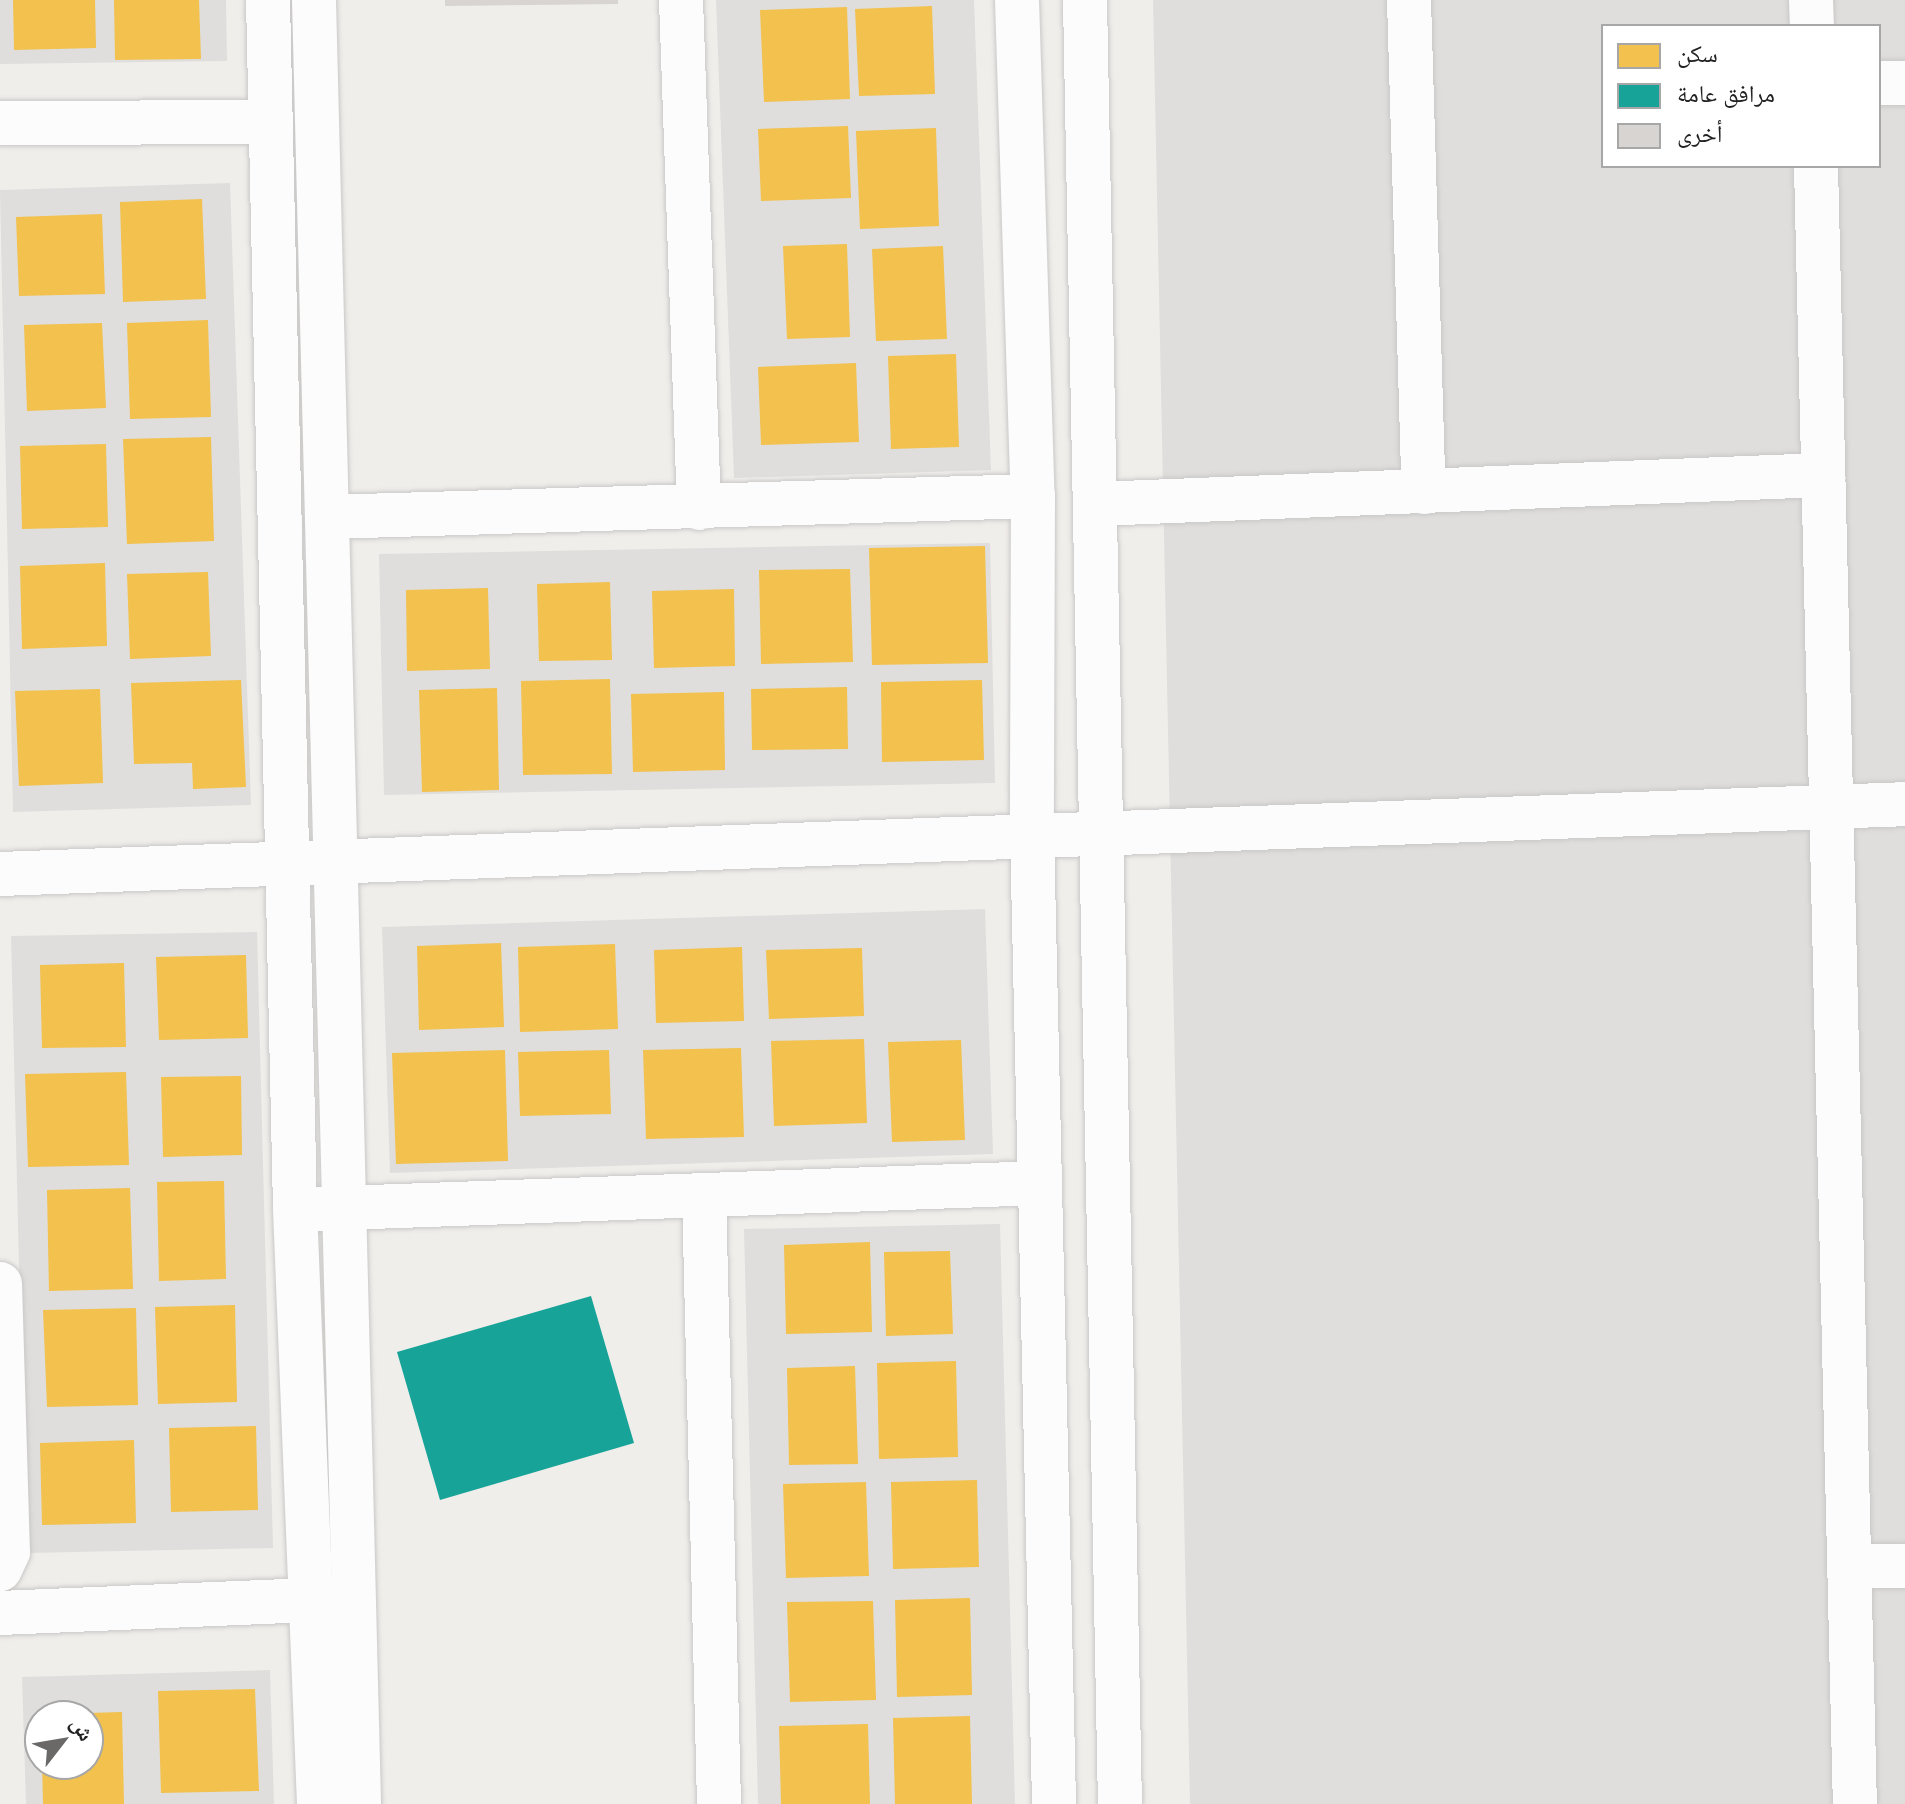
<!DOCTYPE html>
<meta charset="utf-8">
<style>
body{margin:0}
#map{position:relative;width:1905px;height:1804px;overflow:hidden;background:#f0eeeb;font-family:"Space Grotesk","Noto Naskh Arabic",sans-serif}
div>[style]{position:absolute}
.residential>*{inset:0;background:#dfdedc}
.homes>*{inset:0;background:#f2c14e}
.public>*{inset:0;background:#17a398}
.building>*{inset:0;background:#d7d4d2}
.roads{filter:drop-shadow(0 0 2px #c9c8c7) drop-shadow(0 0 2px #c9c8c7)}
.minor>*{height:44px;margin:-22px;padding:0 22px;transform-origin:22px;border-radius:22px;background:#fdfcfc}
span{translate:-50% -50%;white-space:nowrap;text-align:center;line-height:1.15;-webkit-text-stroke:8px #fff;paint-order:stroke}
.legend{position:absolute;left:1601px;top:24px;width:280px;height:144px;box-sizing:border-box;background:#fff;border:2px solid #a7a7a7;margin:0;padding:10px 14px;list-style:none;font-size:24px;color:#222}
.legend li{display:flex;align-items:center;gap:16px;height:40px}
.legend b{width:40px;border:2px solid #a7a7a7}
.north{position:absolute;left:24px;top:1700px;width:80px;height:80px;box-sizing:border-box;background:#fff;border:2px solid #a7a7a7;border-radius:50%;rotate:59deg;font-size:22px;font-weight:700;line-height:32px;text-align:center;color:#222}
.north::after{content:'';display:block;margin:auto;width:28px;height:36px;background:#6a6968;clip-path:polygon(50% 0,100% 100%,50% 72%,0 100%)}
</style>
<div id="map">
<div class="residential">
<i style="clip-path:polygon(0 0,226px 0,227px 61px,0 64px)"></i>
<i style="clip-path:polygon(716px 0,974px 0,991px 470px,734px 478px)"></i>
<i style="clip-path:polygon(evenodd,1153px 0,1905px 0,1905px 1804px,1190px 1804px,1153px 0,1603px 26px,1879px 26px,1879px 166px,1603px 166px,1603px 26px)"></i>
<i style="clip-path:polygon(230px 183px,251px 805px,13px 812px,0 190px)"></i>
<i style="clip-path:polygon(990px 543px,995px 783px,384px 795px,379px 554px)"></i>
<i style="clip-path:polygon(985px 909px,993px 1154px,390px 1173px,382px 927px)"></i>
<i style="clip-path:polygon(257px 932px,273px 1548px,26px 1553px,11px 936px)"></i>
<i style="clip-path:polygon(1000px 1224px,1015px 1804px,758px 1804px,744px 1229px)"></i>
<i style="clip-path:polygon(evenodd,270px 1670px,274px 1804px,26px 1804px,22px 1677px,270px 1670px,40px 1716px,88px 1716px,88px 1764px,40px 1764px,40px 1716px)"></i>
</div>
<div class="homes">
<i style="clip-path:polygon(13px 0,95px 0,96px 48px,14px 50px)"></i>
<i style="clip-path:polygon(114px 0,199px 0,201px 59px,115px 60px)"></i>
<i style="clip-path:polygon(932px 6px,935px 94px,859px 96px,855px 9px)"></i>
<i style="clip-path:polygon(847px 7px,850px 99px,764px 102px,760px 10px)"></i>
<i style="clip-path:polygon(848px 126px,851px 198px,761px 201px,758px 129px)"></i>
<i style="clip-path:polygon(936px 128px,939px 226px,860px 229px,856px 131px)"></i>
<i style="clip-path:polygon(202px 199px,206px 299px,123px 302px,120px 202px)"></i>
<i style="clip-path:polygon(102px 214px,105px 294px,19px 296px,16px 217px)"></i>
<i style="clip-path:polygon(847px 244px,850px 337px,787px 339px,783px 246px)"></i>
<i style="clip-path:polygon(943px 246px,947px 339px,876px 341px,872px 249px)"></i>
<i style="clip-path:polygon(208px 320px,211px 417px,130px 419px,127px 323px)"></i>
<i style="clip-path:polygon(102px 323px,106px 408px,27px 411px,24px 325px)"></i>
<i style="clip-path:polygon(956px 354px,959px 447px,891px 449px,888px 356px)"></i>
<i style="clip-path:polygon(856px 363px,859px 442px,761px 445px,758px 367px)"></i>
<i style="clip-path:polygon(211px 437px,214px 541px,127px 544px,123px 439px)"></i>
<i style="clip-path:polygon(106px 444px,108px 527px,22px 529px,20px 446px)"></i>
<i style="clip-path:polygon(985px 546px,988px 663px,872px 665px,869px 548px)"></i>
<i style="clip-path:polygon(105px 563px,107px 646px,22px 649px,20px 566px)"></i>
<i style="clip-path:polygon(850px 569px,853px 662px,761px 664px,759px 570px)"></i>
<i style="clip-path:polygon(208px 572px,211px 656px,130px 659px,127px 574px)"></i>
<i style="clip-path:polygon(610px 582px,612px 660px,539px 661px,537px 584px)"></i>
<i style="clip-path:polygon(488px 588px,490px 669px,407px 671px,406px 590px)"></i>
<i style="clip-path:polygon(734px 589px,735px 666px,654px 668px,652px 591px)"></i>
<i style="clip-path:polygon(610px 679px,612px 774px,523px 775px,521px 681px)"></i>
<i style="clip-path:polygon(241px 680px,246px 787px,193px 789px,192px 763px,134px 764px,131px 683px)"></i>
<i style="clip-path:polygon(982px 680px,984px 760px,882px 762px,881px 682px)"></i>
<i style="clip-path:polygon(847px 687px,848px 749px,752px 750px,751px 689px)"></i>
<i style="clip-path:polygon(497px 688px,499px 790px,422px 792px,419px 690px)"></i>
<i style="clip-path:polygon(100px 689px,103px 783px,19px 786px,15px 691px)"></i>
<i style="clip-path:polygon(724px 692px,725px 770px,633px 772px,631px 694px)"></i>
<i style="clip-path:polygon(501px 943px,504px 1027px,419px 1030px,417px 946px)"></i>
<i style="clip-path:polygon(615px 944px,618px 1029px,520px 1032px,518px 947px)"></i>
<i style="clip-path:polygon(742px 947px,744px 1021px,656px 1023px,654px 950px)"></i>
<i style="clip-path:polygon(862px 948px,864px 1016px,769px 1019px,766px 950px)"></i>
<i style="clip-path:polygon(246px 955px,248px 1038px,159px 1040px,156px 957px)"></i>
<i style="clip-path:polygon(124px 963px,126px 1047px,42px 1048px,40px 965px)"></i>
<i style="clip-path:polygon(864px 1039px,867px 1123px,774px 1126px,771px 1041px)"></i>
<i style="clip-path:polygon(961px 1040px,965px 1140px,892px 1142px,888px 1042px)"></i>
<i style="clip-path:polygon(741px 1048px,744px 1137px,646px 1139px,643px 1050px)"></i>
<i style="clip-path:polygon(505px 1050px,508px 1161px,396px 1164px,392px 1053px)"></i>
<i style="clip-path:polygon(609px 1050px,611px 1114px,520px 1116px,518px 1052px)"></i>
<i style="clip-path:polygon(126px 1072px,129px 1165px,28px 1167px,25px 1074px)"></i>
<i style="clip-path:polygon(241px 1076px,242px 1155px,163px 1157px,161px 1077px)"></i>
<i style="clip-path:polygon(224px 1181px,226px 1279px,159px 1281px,157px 1182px)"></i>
<i style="clip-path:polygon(130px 1188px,133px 1289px,49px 1291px,47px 1190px)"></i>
<i style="clip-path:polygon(870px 1242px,872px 1332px,786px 1334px,784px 1245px)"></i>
<i style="clip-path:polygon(950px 1251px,953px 1334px,886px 1336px,884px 1252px)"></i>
<i style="clip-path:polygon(235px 1305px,237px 1402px,158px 1404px,155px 1307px)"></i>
<i style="clip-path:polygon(136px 1308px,138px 1405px,47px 1407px,43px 1310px)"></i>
<i style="clip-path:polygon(956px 1361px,958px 1457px,879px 1459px,877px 1363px)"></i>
<i style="clip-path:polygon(855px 1366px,858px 1464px,789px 1465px,787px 1368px)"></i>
<i style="clip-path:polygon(256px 1426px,258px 1510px,171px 1512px,169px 1428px)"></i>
<i style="clip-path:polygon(134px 1440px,136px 1523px,42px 1525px,40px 1443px)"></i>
<i style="clip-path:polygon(977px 1480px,979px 1567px,893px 1569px,891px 1482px)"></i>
<i style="clip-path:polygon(866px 1482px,869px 1576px,786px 1578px,783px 1484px)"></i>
<i style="clip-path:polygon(970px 1598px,972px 1695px,897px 1697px,895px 1600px)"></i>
<i style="clip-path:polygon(873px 1601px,876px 1700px,790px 1702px,787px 1602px)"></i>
<i style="clip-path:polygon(255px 1689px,259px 1791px,161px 1793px,158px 1691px)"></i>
<i style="clip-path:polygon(122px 1712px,124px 1804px,43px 1804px,42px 1764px,88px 1764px,88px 1713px)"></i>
<i style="clip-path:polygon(970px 1716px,972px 1804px,895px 1804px,893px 1718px)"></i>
<i style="clip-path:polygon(868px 1724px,870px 1804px,781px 1804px,779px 1726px)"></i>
</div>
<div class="public">
<i style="clip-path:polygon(591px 1296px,634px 1443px,440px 1500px,397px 1352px)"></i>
</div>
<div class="building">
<i style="clip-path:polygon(445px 0,618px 0,618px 4px,445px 6px)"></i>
</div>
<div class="roads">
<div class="minor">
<i style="left:268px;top:0;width:1209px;rotate:88.72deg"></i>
<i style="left:295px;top:1209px;width:595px;rotate:87.69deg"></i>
<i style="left:314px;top:0;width:1805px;rotate:88.57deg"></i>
<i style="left:681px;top:0;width:508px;rotate:87.97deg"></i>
<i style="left:1017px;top:0;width:496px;rotate:88.2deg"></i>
<i style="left:1033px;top:496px;width:337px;rotate:90.2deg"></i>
<i style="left:1032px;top:833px;width:971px;rotate:88.7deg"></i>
<i style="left:1085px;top:0;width:1804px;rotate:88.89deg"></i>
<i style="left:1409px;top:0;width:492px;rotate:88.3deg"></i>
<i style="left:1811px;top:0;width:26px;rotate:88deg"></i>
<i style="left:1879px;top:83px;width:26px"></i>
<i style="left:0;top:123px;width:271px;rotate:-0.2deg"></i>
<i style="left:1816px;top:166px;width:1638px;rotate:88.64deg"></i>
<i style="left:1097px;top:504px;width:727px;rotate:-2.29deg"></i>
<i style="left:327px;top:517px;width:706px;rotate:-1.7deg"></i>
<i style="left:0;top:874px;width:1906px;rotate:-2.1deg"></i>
<i style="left:704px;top:1195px;width:609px;rotate:88.59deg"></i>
<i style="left:315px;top:1209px;width:725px;rotate:-2.05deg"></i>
<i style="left:0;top:1284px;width:268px;rotate:88.3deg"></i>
<i style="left:8px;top:1552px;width:19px;rotate:115deg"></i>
<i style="left:1853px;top:1566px;width:52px"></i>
<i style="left:0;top:1613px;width:316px;rotate:-2.4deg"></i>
</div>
</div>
<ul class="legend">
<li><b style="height:22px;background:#f2c14e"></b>سكن</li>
<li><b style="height:22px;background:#17a398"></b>مرافق عامة</li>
<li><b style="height:22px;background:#d7d4d2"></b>أخرى</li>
</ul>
<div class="north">ش</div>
</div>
